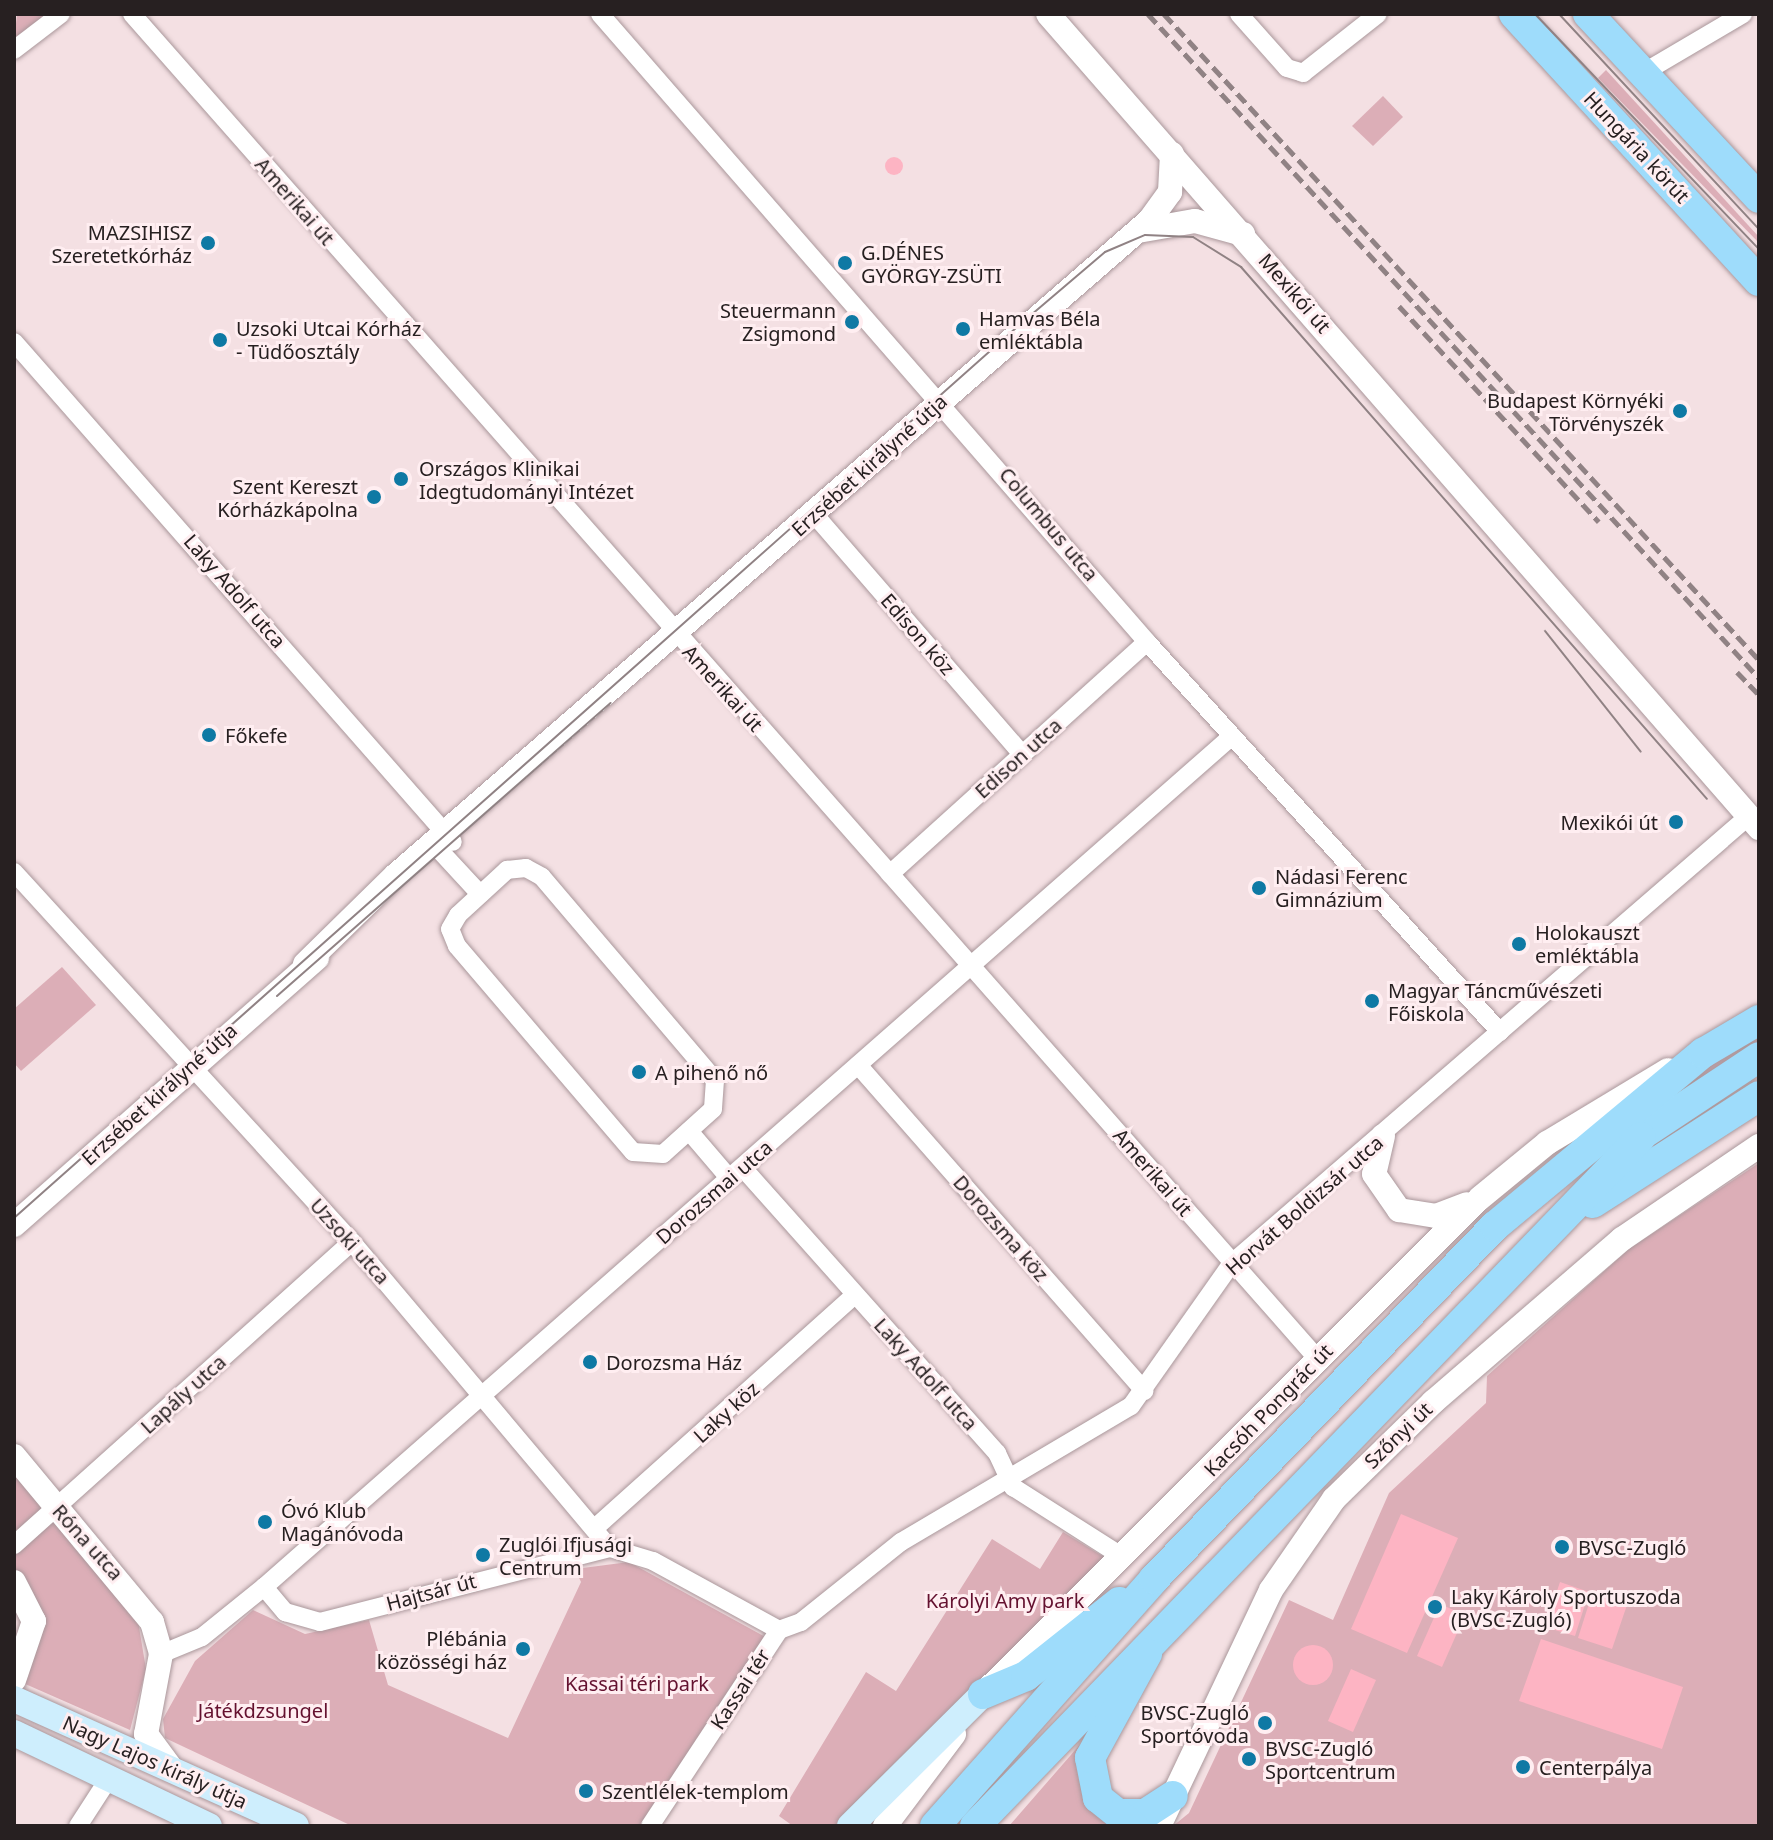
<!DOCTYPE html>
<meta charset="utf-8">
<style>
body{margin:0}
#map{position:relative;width:1773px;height:1840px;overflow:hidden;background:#f4e0e3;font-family:"Noto Sans",sans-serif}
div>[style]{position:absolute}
.green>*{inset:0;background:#dcaeb7}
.water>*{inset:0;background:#fdb4c3}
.round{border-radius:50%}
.roads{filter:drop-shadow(0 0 2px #aa979b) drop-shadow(0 0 2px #aa979b)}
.minor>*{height:18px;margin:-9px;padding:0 9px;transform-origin:9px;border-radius:9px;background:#fff}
.tertiary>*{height:24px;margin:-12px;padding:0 12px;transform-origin:12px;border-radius:12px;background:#fff}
.secondary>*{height:26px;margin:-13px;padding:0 13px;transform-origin:13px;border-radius:13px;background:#ceeefd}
.primary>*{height:30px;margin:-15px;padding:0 15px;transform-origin:15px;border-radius:15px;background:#9edcfb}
.tram>*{height:2px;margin:-1px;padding:0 1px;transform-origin:1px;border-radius:1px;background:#908284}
.rail>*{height:5px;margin-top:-2.5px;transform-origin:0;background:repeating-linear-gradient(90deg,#908284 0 12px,transparent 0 18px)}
.dots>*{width:22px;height:22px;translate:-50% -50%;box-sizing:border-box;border:4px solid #ffeef1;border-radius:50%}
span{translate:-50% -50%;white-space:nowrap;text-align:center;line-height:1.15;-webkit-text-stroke:6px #ffeef1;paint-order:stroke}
.street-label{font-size:20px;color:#272021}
.poi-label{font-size:20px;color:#272021}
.right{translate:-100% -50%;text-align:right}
.left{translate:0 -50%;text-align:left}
.park-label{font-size:20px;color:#64112f}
.frame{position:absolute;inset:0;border:16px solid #272021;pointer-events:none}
</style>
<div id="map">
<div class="green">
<i style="clip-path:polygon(17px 14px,51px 14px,14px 42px)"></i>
<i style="clip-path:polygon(1606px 70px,1759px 237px,1759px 243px,1598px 78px)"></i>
<i style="clip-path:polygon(1383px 96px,1403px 117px,1373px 146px,1352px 126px)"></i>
<i style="clip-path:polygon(62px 967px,96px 1005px,21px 1071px,14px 1063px,14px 1009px)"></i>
<i style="clip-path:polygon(1759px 1030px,1759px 1046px,1625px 1121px)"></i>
<i style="clip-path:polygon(1759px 1163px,1759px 1826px,1173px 1826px,1189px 1813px,1289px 1600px,1333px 1620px,1389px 1493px,1486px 1403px,1487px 1376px,1629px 1249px)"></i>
<i style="clip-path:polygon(14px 1460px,138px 1621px,146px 1669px,130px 1730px,23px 1683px,42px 1615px,14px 1570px)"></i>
<i style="clip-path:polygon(1063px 1532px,1109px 1560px,834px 1826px,793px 1826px,779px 1816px,866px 1672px,896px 1691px,992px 1539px,1040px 1569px)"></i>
<i style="clip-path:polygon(629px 1562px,771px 1640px,653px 1826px,352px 1826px,165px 1738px,163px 1719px,195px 1661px,253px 1610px,305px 1634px,369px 1620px,388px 1685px,508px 1738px,581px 1582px,575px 1569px)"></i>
<i style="clip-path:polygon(1104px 1717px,1085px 1752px,1119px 1826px,1009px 1826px)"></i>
</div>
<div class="water">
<i class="round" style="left:885px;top:157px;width:18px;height:18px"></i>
<i style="clip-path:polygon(1401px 1514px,1458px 1538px,1407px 1653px,1351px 1629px)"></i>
<i style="clip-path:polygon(1560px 1582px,1589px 1592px,1575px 1636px,1545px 1627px)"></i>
<i style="clip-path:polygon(1592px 1594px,1627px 1605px,1612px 1649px,1578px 1638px)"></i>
<i style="clip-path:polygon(1440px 1604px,1465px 1615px,1442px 1667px,1417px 1656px)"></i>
<i style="clip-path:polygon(1541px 1639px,1683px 1687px,1662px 1749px,1519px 1701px)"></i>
<i class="round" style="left:1293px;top:1645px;width:40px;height:40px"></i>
<i style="clip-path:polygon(1351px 1669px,1376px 1680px,1353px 1732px,1328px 1721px)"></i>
</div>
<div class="roads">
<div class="minor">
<i style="left:132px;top:14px;width:1792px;rotate:48.6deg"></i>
<i style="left:600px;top:14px;width:833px;rotate:48.94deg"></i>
<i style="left:1147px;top:642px;width:526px;rotate:47.85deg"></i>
<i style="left:1239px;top:14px;width:72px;rotate:48.4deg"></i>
<i style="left:1287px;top:68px;width:17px;rotate:17deg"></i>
<i style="left:1303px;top:73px;width:95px;rotate:-38.2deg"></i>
<i style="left:14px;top:50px;width:59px;rotate:-37.5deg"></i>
<i style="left:1643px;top:73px;width:116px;rotate:-30.5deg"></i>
<i style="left:14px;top:342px;width:665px;rotate:48.72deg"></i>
<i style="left:814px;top:514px;width:318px;rotate:49.1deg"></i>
<i style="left:442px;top:853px;width:56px;rotate:47.2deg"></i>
<i style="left:526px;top:868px;width:18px;rotate:29deg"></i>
<i style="left:542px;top:877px;width:267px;rotate:49.6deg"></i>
<i style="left:715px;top:1080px;width:29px;rotate:94deg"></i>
<i style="left:713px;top:1109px;width:67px;rotate:138deg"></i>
<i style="left:663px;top:1154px;width:30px;rotate:-176deg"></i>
<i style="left:633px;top:1152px;width:271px;rotate:-130.5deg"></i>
<i style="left:457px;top:946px;width:18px;rotate:-112deg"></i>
<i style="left:450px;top:929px;width:16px;rotate:-60deg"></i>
<i style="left:458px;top:915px;width:67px;rotate:-42.6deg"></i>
<i style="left:507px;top:870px;width:19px;rotate:-6deg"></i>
<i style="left:14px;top:872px;width:501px;rotate:47.59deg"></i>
<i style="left:352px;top:1242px;width:400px;rotate:49.9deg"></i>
<i style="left:610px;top:1548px;width:45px;rotate:16.8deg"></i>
<i style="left:653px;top:1561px;width:144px;rotate:28.7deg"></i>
<i style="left:890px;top:874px;width:346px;rotate:-42.1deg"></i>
<i style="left:858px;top:1065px;width:434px;rotate:48.7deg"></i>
<i style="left:689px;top:1131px;width:63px;rotate:49.5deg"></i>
<i style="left:743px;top:1168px;width:382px;rotate:48.3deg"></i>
<i style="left:997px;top:1453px;width:38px;rotate:65deg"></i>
<i style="left:1013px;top:1487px;width:130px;rotate:32.5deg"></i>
<i style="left:596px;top:1527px;width:348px;rotate:-41.9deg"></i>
<i style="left:14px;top:1545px;width:454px;rotate:-41.9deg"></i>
<i style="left:264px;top:1587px;width:33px;rotate:50deg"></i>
<i style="left:285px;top:1612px;width:36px;rotate:16deg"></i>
<i style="left:320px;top:1622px;width:299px;rotate:-14.3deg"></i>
<i style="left:779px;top:1630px;width:23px;rotate:-20deg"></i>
<i style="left:801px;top:1622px;width:128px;rotate:-38.7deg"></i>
<i style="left:901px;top:1542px;width:267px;rotate:-30.6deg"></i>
<i style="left:1131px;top:1406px;width:175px;rotate:-54.8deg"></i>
<i style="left:1232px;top:1263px;width:683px;rotate:-40.85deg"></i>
<i style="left:161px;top:1654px;width:44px;rotate:-22.5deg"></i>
<i style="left:202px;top:1637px;width:80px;rotate:-38.9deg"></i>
<i style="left:264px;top:1587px;width:1289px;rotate:-41.32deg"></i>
<i style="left:78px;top:1826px;width:57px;rotate:-57.1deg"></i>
<i style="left:650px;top:1826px;width:235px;rotate:-56.6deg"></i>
</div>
<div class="tertiary">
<i style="left:1048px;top:14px;width:1081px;rotate:48.86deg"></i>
<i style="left:1138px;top:231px;width:58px;rotate:-10deg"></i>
<i style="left:1195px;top:221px;width:50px;rotate:15.2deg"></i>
<i style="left:305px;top:964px;width:127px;rotate:-44.4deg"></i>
<i style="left:396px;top:875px;width:997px;rotate:-40.98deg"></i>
<i style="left:1149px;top:221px;width:36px;rotate:-54deg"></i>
<i style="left:1170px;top:192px;width:38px;rotate:-87deg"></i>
<i style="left:1383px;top:1136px;width:39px;rotate:103deg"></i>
<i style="left:1374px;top:1174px;width:44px;rotate:55.2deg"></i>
<i style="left:1399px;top:1210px;width:37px;rotate:9deg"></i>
<i style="left:1436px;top:1216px;width:33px;rotate:-21deg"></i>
<i style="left:14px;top:1225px;width:404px;rotate:-41.4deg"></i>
<i style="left:14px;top:1456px;width:216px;rotate:50.3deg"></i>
<i style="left:152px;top:1622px;width:33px;rotate:74deg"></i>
<i style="left:161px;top:1654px;width:81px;rotate:100.6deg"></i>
<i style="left:146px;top:1734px;width:42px;rotate:53.7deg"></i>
<i style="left:14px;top:1582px;width:44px;rotate:62.9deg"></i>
<i style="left:34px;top:1621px;width:62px;rotate:108.7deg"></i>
<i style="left:988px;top:1689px;width:695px;rotate:-44.94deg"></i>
<i style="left:1480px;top:1198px;width:87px;rotate:-39.4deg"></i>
<i style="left:1547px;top:1143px;width:141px;rotate:-31.1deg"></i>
<i style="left:885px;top:1826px;width:115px;rotate:-53.1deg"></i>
<i style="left:1159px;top:1826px;width:261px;rotate:-64.6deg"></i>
<i style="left:1271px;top:1590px;width:111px;rotate:-55.3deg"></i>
<i style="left:1334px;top:1499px;width:139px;rotate:-44.4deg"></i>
<i style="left:1433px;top:1402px;width:250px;rotate:-40.8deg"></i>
<i style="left:1622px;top:1239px;width:166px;rotate:-34.2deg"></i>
</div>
<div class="secondary">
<i style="left:14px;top:1699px;width:309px;rotate:24.2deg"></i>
<i style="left:14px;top:1733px;width:216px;rotate:25.5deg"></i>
<i style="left:850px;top:1826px;width:187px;rotate:-44.8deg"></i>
</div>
<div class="primary">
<i style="left:1514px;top:14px;width:362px;rotate:47.5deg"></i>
<i style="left:1588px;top:14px;width:251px;rotate:47.1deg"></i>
<i style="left:1625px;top:1146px;width:161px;rotate:-33.6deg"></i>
<i style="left:1593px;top:1203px;width:197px;rotate:-32.8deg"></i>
<i style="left:983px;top:1694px;width:47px;rotate:-22.7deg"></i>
<i style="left:1026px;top:1676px;width:119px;rotate:-38.5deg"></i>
<i style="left:1121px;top:1814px;width:24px"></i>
<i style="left:1145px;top:1814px;width:33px;rotate:-33deg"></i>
<i style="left:935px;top:1826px;width:330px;rotate:-48.4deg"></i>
<i style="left:1154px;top:1579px;width:491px;rotate:-46deg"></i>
<i style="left:1495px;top:1226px;width:271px;rotate:-39.8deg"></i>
<i style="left:1703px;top:1053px;width:65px;rotate:-30.5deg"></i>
<i style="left:975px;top:1826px;width:958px;rotate:-45.97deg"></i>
<i style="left:1133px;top:1826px;width:45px;rotate:-141.3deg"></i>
<i style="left:1098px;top:1798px;width:41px;rotate:-101.3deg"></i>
<i style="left:1090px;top:1758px;width:119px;rotate:-61.3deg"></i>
</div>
</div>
<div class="tram">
<i style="left:1535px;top:14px;width:325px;rotate:46.4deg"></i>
<i style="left:1559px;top:14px;width:294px;rotate:47.1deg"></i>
<i style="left:1545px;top:631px;width:154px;rotate:51.6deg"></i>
<i style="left:277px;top:996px;width:444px;rotate:-41.3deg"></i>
<i style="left:14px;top:1218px;width:1351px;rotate:-41.61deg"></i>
<i style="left:1024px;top:321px;width:106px;rotate:-40.4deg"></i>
<i style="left:1105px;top:252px;width:43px;rotate:-23deg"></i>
<i style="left:1145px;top:235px;width:48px;rotate:2.4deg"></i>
<i style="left:1193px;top:237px;width:57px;rotate:32deg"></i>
<i style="left:1241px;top:267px;width:707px;rotate:48.78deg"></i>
</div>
<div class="rail">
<i style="left:1148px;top:14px;width:902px;rotate:47.38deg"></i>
<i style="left:1164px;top:14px;width:878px;rotate:47.35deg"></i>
<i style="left:1399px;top:306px;width:294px;rotate:47.2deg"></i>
<i style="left:1737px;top:672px;width:32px;rotate:46deg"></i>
</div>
<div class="dots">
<i style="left:208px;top:243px;background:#0f79a4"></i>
<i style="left:845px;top:263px;background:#0f79a4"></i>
<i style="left:852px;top:322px;background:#0f79a4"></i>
<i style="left:963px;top:329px;background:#0f79a4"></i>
<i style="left:220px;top:340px;background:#0f79a4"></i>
<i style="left:1680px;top:411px;background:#0f79a4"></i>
<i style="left:401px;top:479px;background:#0f79a4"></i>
<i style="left:374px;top:497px;background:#0f79a4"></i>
<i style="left:209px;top:735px;background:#0f79a4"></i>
<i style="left:1676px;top:822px;background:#0f79a4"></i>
<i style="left:1259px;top:888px;background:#0f79a4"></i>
<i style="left:1519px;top:944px;background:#0f79a4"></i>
<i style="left:1372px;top:1001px;background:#0f79a4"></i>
<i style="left:639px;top:1072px;background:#0f79a4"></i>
<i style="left:590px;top:1362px;background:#0f79a4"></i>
<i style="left:265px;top:1522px;background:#0f79a4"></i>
<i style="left:1562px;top:1547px;background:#0f79a4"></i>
<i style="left:483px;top:1555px;background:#0f79a4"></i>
<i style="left:1435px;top:1607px;background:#0f79a4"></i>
<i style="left:523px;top:1649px;background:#0f79a4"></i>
<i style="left:1265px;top:1723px;background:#0f79a4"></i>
<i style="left:1249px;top:1759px;background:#0f79a4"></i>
<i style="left:1523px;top:1767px;background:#0f79a4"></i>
<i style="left:586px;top:1791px;background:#0f79a4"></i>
</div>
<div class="street-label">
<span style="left:1637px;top:147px;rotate:47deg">Hungária körút</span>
<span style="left:295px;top:201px;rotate:49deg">Amerikai út</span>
<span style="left:1295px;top:293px;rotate:49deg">Mexikói út</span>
<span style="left:869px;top:465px;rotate:-42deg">Erzsébet királyné útja</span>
<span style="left:1049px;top:524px;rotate:50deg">Columbus utca</span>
<span style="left:235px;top:591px;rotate:49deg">Laky Adolf utca</span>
<span style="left:918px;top:634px;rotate:49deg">Edison köz</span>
<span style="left:723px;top:688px;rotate:48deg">Amerikai út</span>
<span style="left:1018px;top:758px;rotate:-42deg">Edison utca</span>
<span style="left:159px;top:1094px;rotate:-42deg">Erzsébet királyné útja</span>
<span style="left:1153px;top:1172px;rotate:49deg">Amerikai út</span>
<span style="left:714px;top:1192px;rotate:-41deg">Dorozsmai utca</span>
<span style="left:1304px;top:1205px;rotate:-41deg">Horvát Boldizsár utca</span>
<span style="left:1001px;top:1228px;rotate:49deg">Dorozsma köz</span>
<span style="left:350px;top:1241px;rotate:48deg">Uzsoki utca</span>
<span style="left:926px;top:1374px;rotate:48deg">Laky Adolf utca</span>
<span style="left:183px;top:1394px;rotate:-42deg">Lapály utca</span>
<span style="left:1268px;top:1410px;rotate:-46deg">Kacsóh Pongrác út</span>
<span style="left:726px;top:1412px;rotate:-42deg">Laky köz</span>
<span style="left:1398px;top:1435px;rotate:-44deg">Szőnyi út</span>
<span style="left:88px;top:1542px;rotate:48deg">Róna utca</span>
<span style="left:431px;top:1592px;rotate:-15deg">Hajtsár út</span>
<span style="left:740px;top:1689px;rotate:-57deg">Kassai tér</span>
<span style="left:155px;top:1762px;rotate:24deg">Nagy Lajos király útja</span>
</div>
<div class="poi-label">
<span class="right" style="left:192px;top:244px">MAZSIHISZ<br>Szeretetkórház</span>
<span class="left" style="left:861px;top:264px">G.DÉNES<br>GYÖRGY-ZSÜTI</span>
<span class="right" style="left:836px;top:322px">Steuermann<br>Zsigmond</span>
<span class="left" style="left:979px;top:330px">Hamvas Béla<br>emléktábla</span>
<span class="left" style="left:236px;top:340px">Uzsoki Utcai Kórház<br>- Tüdőosztály</span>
<span class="right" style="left:1664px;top:412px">Budapest Környéki<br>Törvényszék</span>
<span class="left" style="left:419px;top:480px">Országos Klinikai<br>Idegtudományi Intézet</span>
<span class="right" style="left:358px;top:498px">Szent Kereszt<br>Kórházkápolna</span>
<span class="left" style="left:225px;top:735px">Főkefe</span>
<span class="right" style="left:1658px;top:822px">Mexikói út</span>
<span class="left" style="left:1275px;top:888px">Nádasi Ferenc<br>Gimnázium</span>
<span class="left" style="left:1535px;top:944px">Holokauszt<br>emléktábla</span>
<span class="left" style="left:1388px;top:1002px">Magyar Táncművészeti<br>Főiskola</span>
<span class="left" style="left:655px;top:1072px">A pihenő nő</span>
<span class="left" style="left:606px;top:1362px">Dorozsma Ház</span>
<span class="left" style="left:281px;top:1522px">Óvó Klub<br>Magánóvoda</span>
<span class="left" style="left:499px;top:1556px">Zuglói Ifjusági<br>Centrum</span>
<span class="left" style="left:1578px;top:1547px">BVSC-Zugló</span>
<span class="left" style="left:1451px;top:1608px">Laky Károly Sportuszoda<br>(BVSC-Zugló)</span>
<span class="right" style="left:507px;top:1650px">Plébánia<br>közösségi ház</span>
<span class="right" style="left:1249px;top:1724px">BVSC-Zugló<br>Sportóvoda</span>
<span class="left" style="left:1265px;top:1760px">BVSC-Zugló<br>Sportcentrum</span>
<span class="left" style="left:1539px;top:1767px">Centerpálya</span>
<span class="left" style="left:602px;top:1791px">Szentlélek-templom</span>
</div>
<div class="park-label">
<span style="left:1005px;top:1600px">Károlyi Amy park</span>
<span style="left:637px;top:1683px">Kassai téri park</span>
<span style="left:263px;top:1710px">Játékdzsungel</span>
</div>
<div class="frame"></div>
</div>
